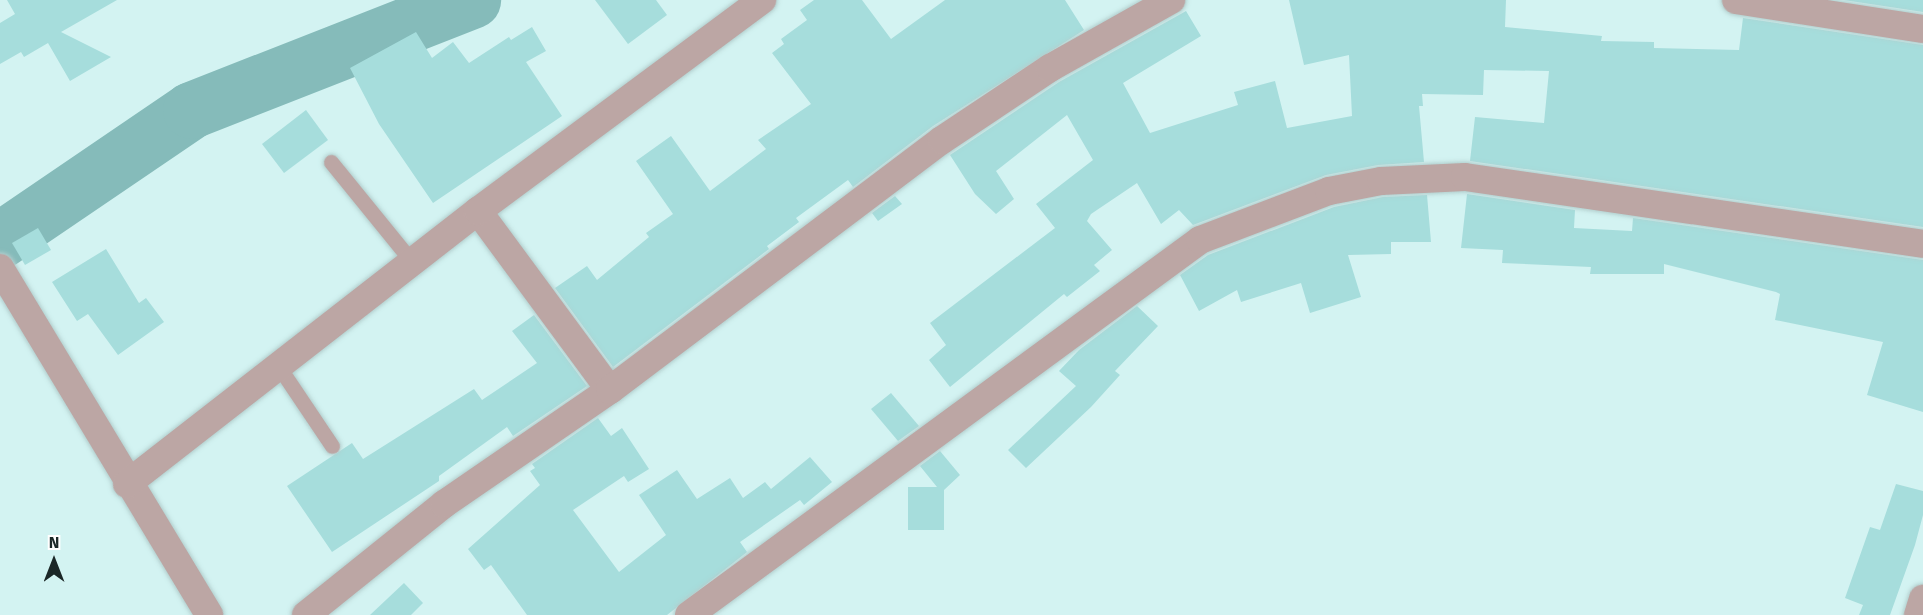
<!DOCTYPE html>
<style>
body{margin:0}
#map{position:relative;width:1923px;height:615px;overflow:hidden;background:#d3f3f2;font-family:"Fira Sans",sans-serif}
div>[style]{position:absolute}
.river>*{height:57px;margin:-28.5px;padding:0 28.5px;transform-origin:28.5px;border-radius:28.5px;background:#85bbba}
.building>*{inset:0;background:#a6dddc}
.roads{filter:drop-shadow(0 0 2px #b2cecd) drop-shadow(0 0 2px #b2cecd)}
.lane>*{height:15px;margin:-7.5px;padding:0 7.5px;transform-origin:7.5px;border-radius:7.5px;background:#bca6a4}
.street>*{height:28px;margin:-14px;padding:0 14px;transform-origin:14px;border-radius:14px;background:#bca6a4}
span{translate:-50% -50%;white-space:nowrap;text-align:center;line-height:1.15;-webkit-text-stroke:6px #fff;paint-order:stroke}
.north{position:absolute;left:24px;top:531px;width:60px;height:60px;-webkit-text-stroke:4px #fff;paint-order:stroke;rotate:0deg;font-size:16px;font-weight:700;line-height:24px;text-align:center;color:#1b2727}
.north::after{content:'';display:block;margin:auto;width:21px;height:27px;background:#1b2727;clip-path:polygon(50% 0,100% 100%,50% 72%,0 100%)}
</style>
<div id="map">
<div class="river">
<i style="left:0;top:240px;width:231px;rotate:-34.2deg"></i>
<i style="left:191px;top:110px;width:302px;rotate:-21.4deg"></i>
</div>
<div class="building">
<i style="clip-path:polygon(7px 0,117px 0,61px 32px,111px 57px,70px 81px,48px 43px,24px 57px,21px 52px,0 64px,0 23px,15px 14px)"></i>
<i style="clip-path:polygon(595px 0,656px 0,667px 15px,628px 44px)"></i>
<i style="clip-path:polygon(814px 0,862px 0,891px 39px,945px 0,1065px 0,1084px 30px,933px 126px,853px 187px,848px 180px,796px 218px,799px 222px,767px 246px,769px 249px,613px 367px,555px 288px,587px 266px,597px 280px,649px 237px,646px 233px,673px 214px,636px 161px,671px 136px,710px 191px,766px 149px,758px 140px,811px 104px,772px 53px,784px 44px,781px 39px,807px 20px,800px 10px)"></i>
<i style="clip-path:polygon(1289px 0,1506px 0,1505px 27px,1602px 36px,1601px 41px,1654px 42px,1654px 48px,1739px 50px,1743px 18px,1923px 45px,1923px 227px,1470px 161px,1475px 117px,1544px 123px,1549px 71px,1484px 70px,1483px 95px,1422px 94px,1423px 106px,1419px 106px,1424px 162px,1378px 165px,1326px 175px,1193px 225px,1179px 210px,1161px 224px,1137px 183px,1091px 214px,1087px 221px,1112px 250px,1094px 265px,1100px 271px,1067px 297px,1064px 294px,950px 387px,929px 360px,946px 345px,930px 323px,1055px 228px,1036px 204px,1093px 160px,1067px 115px,996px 171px,1014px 199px,996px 214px,975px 194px,950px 155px,1059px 82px,1186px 11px,1201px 36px,1123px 83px,1150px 133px,1238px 105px,1234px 92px,1275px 81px,1287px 128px,1352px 116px,1349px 55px,1304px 65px)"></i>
<i style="clip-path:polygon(1844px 0,1923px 0,1923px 12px)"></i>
<i style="clip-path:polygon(532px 27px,546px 51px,526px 62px,562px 116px,433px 203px,379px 124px,350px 68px,416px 32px,432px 58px,453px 42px,469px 63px,509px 37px,511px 40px)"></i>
<i style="clip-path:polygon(306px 110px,328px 140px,284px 173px,262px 144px)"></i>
<i style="clip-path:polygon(1467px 194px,1575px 210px,1574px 228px,1632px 231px,1633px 218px,1923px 260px,1923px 412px,1867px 395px,1883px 342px,1775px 320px,1780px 294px,1776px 292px,1664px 264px,1664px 274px,1590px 274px,1591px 267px,1502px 263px,1503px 250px,1461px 248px)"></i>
<i style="clip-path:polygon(1427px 195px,1431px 242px,1391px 242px,1391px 254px,1348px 255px,1361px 297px,1310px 313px,1301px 283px,1241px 302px,1237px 290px,1199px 311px,1180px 275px,1208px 255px,1334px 207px,1383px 197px)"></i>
<i style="clip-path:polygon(895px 196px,902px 204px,878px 221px,872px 213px)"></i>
<i style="clip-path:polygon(38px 228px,51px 250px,25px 265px,12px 243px)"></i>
<i style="clip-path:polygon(106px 249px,139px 303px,146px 298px,164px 322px,118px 355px,88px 314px,77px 321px,52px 282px)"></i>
<i style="clip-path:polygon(1137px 306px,1158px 326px,1115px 371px,1120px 375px,1091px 407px,1026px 468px,1008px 450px,1076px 386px,1059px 371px,1079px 350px)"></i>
<i style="clip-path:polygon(534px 315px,587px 386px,513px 436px,507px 427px,439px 476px,439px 481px,332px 552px,287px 486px,352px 443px,363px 459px,474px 389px,482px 400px,537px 363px,512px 331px)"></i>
<i style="clip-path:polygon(891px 393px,919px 426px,898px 441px,871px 409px)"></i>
<i style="clip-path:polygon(598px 418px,611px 436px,622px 428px,649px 469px,628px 482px,624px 476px,573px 510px,619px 572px,666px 535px,639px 495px,677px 470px,697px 499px,730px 478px,743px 498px,765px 482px,771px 489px,810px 457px,832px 482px,804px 505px,800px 500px,740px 542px,747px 552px,667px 615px,527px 615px,491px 565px,484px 570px,468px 549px,540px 485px,530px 471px,535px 468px,532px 464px)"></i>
<i style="clip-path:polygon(940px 451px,960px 475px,944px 490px,944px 530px,908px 530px,908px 487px,937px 487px,920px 466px)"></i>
<i style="clip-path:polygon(1896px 484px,1923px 491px,1923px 515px,1915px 545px,1890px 615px,1859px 615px,1863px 605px,1845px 598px,1870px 527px,1880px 530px)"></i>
<i style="clip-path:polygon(404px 583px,423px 603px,411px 615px,370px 615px)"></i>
</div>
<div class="roads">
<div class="lane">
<i style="left:331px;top:162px;width:130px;rotate:50.9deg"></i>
<i style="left:279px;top:367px;width:95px;rotate:56.1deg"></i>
</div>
<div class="street">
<i style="left:1736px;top:0;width:189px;rotate:8.8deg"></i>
<i style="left:478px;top:211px;width:222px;rotate:53.6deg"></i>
<i style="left:0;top:268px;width:405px;rotate:58.9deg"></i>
<i style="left:127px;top:484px;width:445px;rotate:-37.9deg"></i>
<i style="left:478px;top:211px;width:354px;rotate:-36.6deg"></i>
<i style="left:306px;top:615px;width:177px;rotate:-38.8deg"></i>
<i style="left:444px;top:504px;width:201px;rotate:-34.5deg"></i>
<i style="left:610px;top:390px;width:416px;rotate:-37deg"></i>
<i style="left:942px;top:140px;width:130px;rotate:-33.7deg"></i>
<i style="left:1050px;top:68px;width:139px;rotate:-29.3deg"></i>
<i style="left:689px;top:615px;width:634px;rotate:-36.27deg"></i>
<i style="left:1200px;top:240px;width:138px;rotate:-20.8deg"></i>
<i style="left:1329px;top:191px;width:53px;rotate:-10.9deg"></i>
<i style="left:1381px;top:181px;width:84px;rotate:-2.7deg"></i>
<i style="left:1465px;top:177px;width:463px;rotate:8.3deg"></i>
<i style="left:1918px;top:615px;width:17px;rotate:-73deg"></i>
</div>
</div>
<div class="north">N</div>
</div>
